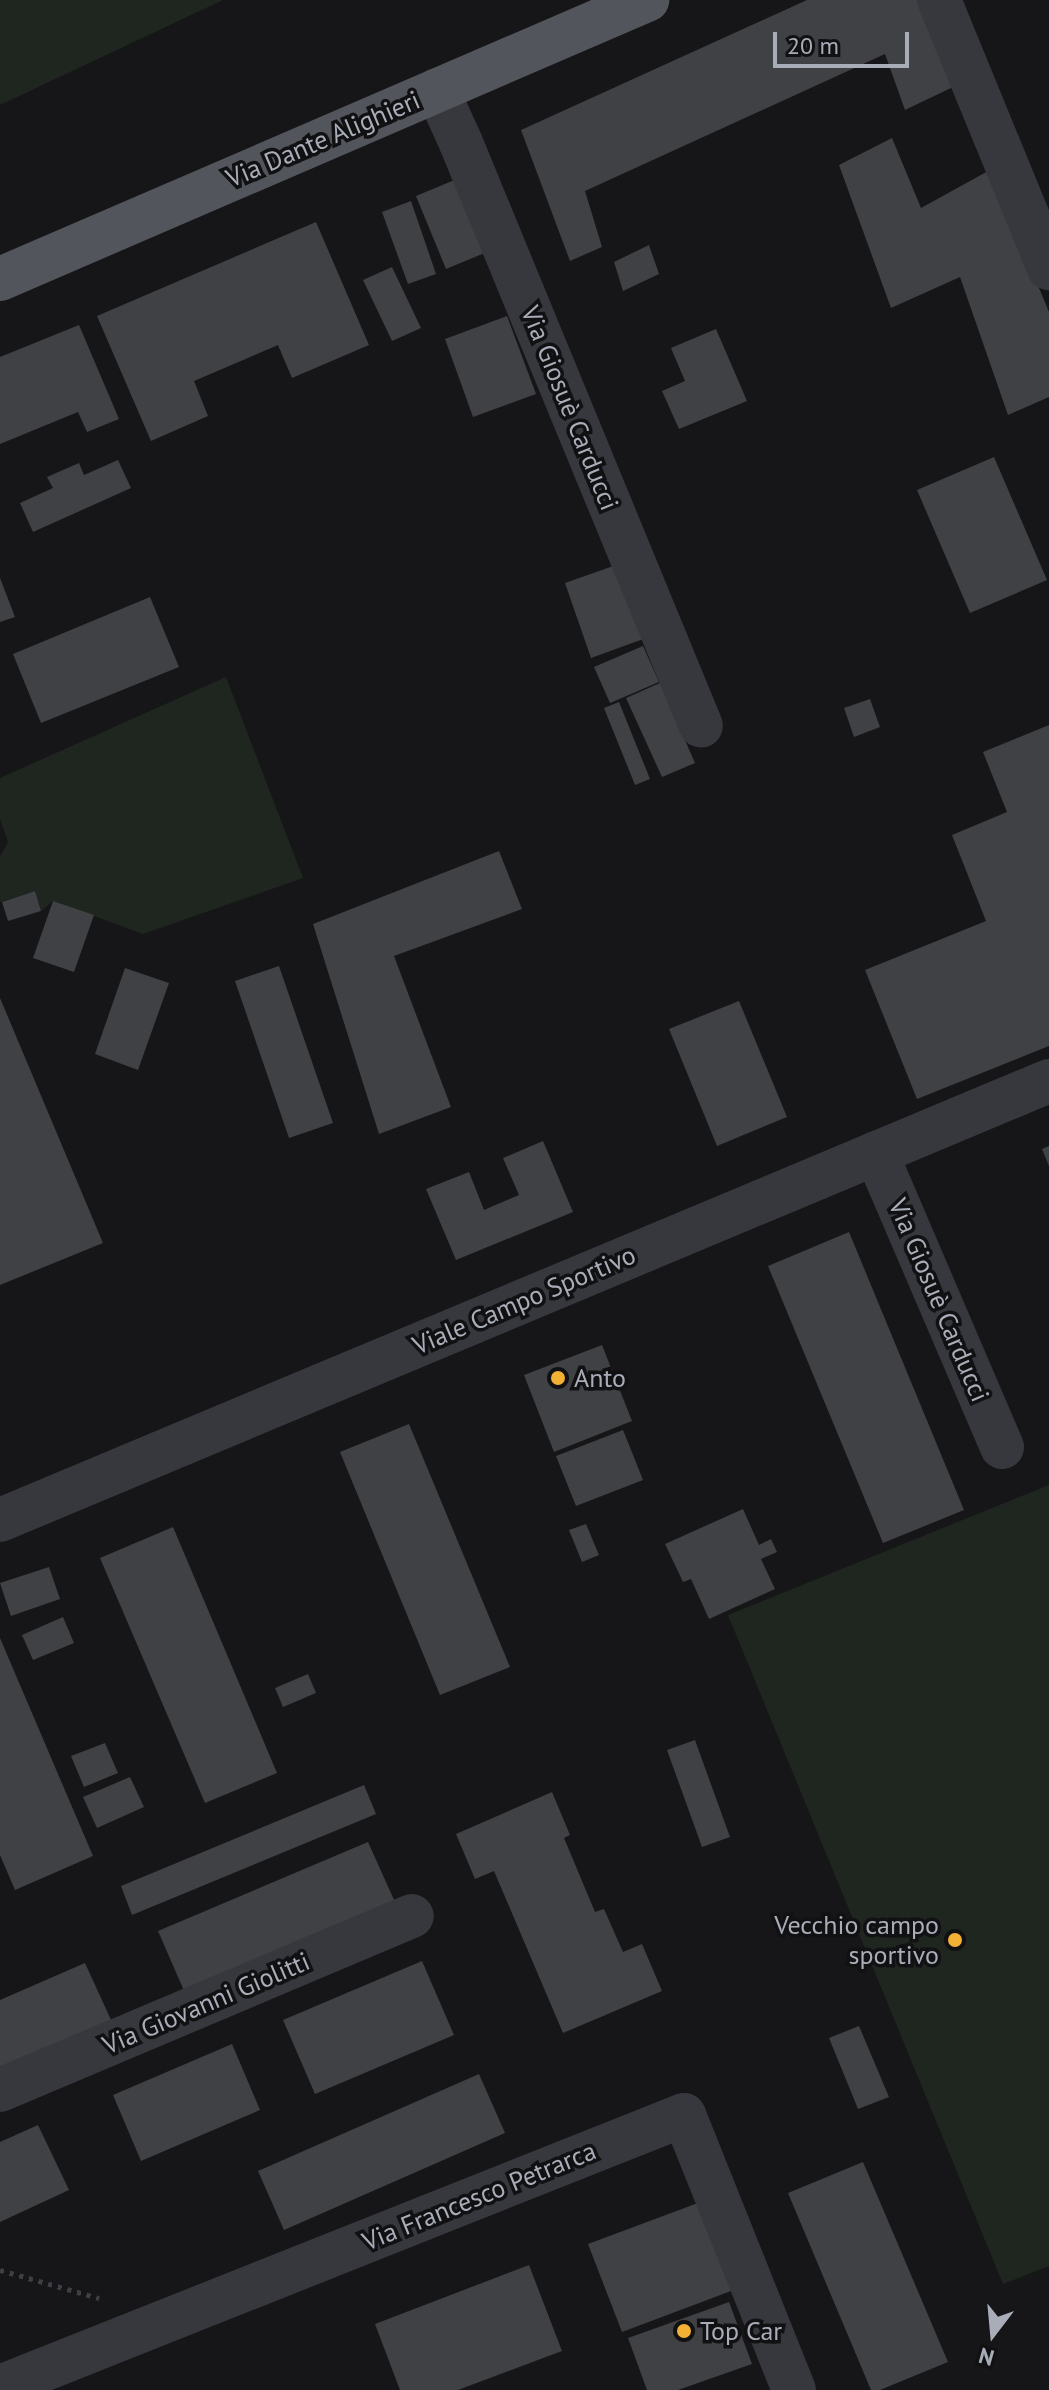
<!DOCTYPE html>
<meta charset="utf-8">
<style>
body{margin:0}
#map{position:relative;width:1049px;height:2390px;overflow:hidden;background:#161618;font-family:"PT Sans",sans-serif}
div>[style]{position:absolute}
.green>*{inset:0;background:#1e261f}
.building>*{inset:0;background:#404145}
.path>*{height:5px;margin-top:-2.5px;transform-origin:0;background:repeating-linear-gradient(90deg,#3d3f44 0 4px,transparent 0 10px)}
.minor>*{height:44px;margin:-22px;padding:0 22px;transform-origin:22px;border-radius:22px;background:#37383d}
.major>*{height:44px;margin:-22px;padding:0 22px;transform-origin:22px;border-radius:22px;background:#53555c}
.dots>*{width:22px;height:22px;translate:-50% -50%;box-sizing:border-box;border:4px solid #111113;border-radius:50%}
span{translate:-50% -50%;white-space:nowrap;text-align:center;line-height:1.15;-webkit-text-stroke:7px #111113;paint-order:stroke}
.street-label{font-size:26px;color:#a8adb8}
.poi-label{font-size:26px;color:#a8adb8}
.left{translate:0 -50%;text-align:left}
.right{translate:-100% -50%;text-align:right}
.north{position:absolute;left:953px;top:2294px;width:80px;height:80px;-webkit-text-stroke:6px #111113;paint-order:stroke;rotate:196deg;font-size:22px;font-weight:700;line-height:32px;text-align:center;color:#a8adb8}
.north::after{content:'';display:block;margin:auto;width:28px;height:36px;background:#a8adb8;clip-path:polygon(50% 0,100% 100%,50% 72%,0 100%)}
.scale{position:absolute;left:773px;top:32px;width:136px;height:36px;box-sizing:border-box;border:4px solid #a8adb8;border-top:0;padding-left:10px;font-size:24px;line-height:28px;white-space:nowrap;color:#a8adb8;-webkit-text-stroke:6px #111113;paint-order:stroke}
</style>
<div id="map">
<div class="green">
<i style="clip-path:polygon(0 0,223px 0,0 105px)"></i>
<i style="clip-path:polygon(226px 677px,303px 878px,143px 934px,53px 901px,41px 911px,35px 891px,0 902px,0 857px,8px 842px,0 819px,0 778px)"></i>
<i style="clip-path:polygon(1049px 1485px,1049px 2266px,1003px 2284px,728px 1615px)"></i>
</div>
<div class="building">
<i style="clip-path:polygon(807px 0,922px 0,955px 86px,905px 110px,885px 54px,585px 191px,602px 247px,570px 261px,521px 130px)"></i>
<i style="clip-path:polygon(892px 138px,921px 208px,990px 170px,1049px 312px,1049px 397px,1008px 415px,960px 277px,891px 308px,839px 165px)"></i>
<i style="clip-path:polygon(457px 179px,487px 252px,446px 269px,416px 196px)"></i>
<i style="clip-path:polygon(411px 201px,436px 274px,408px 284px,382px 212px)"></i>
<i style="clip-path:polygon(316px 222px,369px 345px,292px 378px,278px 345px,194px 381px,208px 416px,151px 441px,97px 316px)"></i>
<i style="clip-path:polygon(649px 245px,659px 274px,623px 291px,614px 262px)"></i>
<i style="clip-path:polygon(392px 267px,421px 328px,392px 341px,363px 280px)"></i>
<i style="clip-path:polygon(507px 316px,536px 394px,473px 417px,445px 339px)"></i>
<i style="clip-path:polygon(79px 325px,119px 419px,87px 432px,78px 412px,0 444px,0 357px)"></i>
<i style="clip-path:polygon(716px 329px,747px 401px,679px 429px,662px 391px,685px 381px,671px 348px)"></i>
<i style="clip-path:polygon(994px 457px,1047px 580px,970px 613px,917px 490px)"></i>
<i style="clip-path:polygon(118px 460px,131px 488px,33px 532px,20px 503px,53px 488px,47px 477px,79px 463px,84px 475px)"></i>
<i style="clip-path:polygon(619px 564px,646px 638px,591px 658px,565px 583px)"></i>
<i style="clip-path:polygon(0 578px,15px 617px,0 622px)"></i>
<i style="clip-path:polygon(150px 597px,179px 667px,41px 723px,13px 654px)"></i>
<i style="clip-path:polygon(643px 646px,659px 682px,610px 703px,594px 667px)"></i>
<i style="clip-path:polygon(660px 683px,695px 763px,662px 777px,626px 698px)"></i>
<i style="clip-path:polygon(870px 699px,880px 727px,854px 737px,844px 708px)"></i>
<i style="clip-path:polygon(619px 702px,650px 779px,635px 785px,604px 708px)"></i>
<i style="clip-path:polygon(1049px 725px,1049px 1046px,917px 1099px,865px 970px,986px 921px,952px 835px,1007px 812px,983px 752px)"></i>
<i style="clip-path:polygon(499px 851px,522px 909px,394px 956px,451px 1107px,379px 1134px,313px 924px)"></i>
<i style="clip-path:polygon(35px 891px,41px 911px,8px 921px,2px 902px)"></i>
<i style="clip-path:polygon(53px 901px,94px 915px,74px 972px,33px 958px)"></i>
<i style="clip-path:polygon(279px 966px,333px 1123px,289px 1138px,235px 981px)"></i>
<i style="clip-path:polygon(125px 968px,169px 983px,138px 1070px,95px 1054px)"></i>
<i style="clip-path:polygon(0 998px,103px 1243px,0 1285px)"></i>
<i style="clip-path:polygon(739px 1001px,787px 1117px,717px 1146px,669px 1029px)"></i>
<i style="clip-path:polygon(543px 1141px,573px 1212px,456px 1260px,426px 1189px,469px 1172px,484px 1210px,519px 1195px,503px 1158px)"></i>
<i style="clip-path:polygon(1049px 1146px,1049px 1166px,1042px 1149px)"></i>
<i style="clip-path:polygon(849px 1232px,964px 1510px,883px 1543px,768px 1266px)"></i>
<i style="clip-path:polygon(602px 1345px,632px 1421px,554px 1452px,524px 1375px)"></i>
<i style="clip-path:polygon(409px 1424px,510px 1667px,440px 1695px,340px 1452px)"></i>
<i style="clip-path:polygon(623px 1430px,643px 1480px,576px 1506px,556px 1456px)"></i>
<i style="clip-path:polygon(743px 1509px,759px 1545px,771px 1539px,777px 1552px,761px 1559px,775px 1589px,709px 1619px,691px 1579px,683px 1582px,665px 1544px)"></i>
<i style="clip-path:polygon(586px 1524px,599px 1555px,582px 1562px,569px 1530px)"></i>
<i style="clip-path:polygon(173px 1527px,277px 1773px,205px 1803px,100px 1558px)"></i>
<i style="clip-path:polygon(49px 1567px,60px 1599px,11px 1616px,0 1583px)"></i>
<i style="clip-path:polygon(63px 1617px,74px 1643px,33px 1660px,22px 1635px)"></i>
<i style="clip-path:polygon(0 1638px,93px 1856px,15px 1890px,0 1855px)"></i>
<i style="clip-path:polygon(308px 1674px,316px 1693px,283px 1707px,275px 1688px)"></i>
<i style="clip-path:polygon(695px 1740px,730px 1837px,702px 1847px,667px 1750px)"></i>
<i style="clip-path:polygon(105px 1743px,118px 1773px,84px 1787px,71px 1756px)"></i>
<i style="clip-path:polygon(130px 1777px,144px 1807px,97px 1828px,83px 1797px)"></i>
<i style="clip-path:polygon(364px 1785px,376px 1814px,132px 1915px,121px 1886px)"></i>
<i style="clip-path:polygon(552px 1792px,570px 1835px,564px 1838px,595px 1912px,604px 1909px,623px 1952px,642px 1944px,662px 1991px,563px 2033px,494px 1871px,475px 1879px,456px 1834px)"></i>
<i style="clip-path:polygon(368px 1842px,399px 1911px,188px 2000px,158px 1931px)"></i>
<i style="clip-path:polygon(422px 1961px,454px 2035px,315px 2094px,283px 2020px)"></i>
<i style="clip-path:polygon(85px 1963px,117px 2033px,0 2084px,0 2000px)"></i>
<i style="clip-path:polygon(859px 2026px,889px 2097px,858px 2109px,829px 2038px)"></i>
<i style="clip-path:polygon(232px 2044px,260px 2110px,141px 2161px,113px 2095px)"></i>
<i style="clip-path:polygon(479px 2074px,505px 2133px,284px 2230px,258px 2171px)"></i>
<i style="clip-path:polygon(38px 2125px,69px 2190px,0 2222px,0 2142px)"></i>
<i style="clip-path:polygon(863px 2162px,948px 2362px,880px 2390px,871px 2390px,788px 2193px)"></i>
<i style="clip-path:polygon(706px 2200px,739px 2288px,622px 2332px,588px 2244px)"></i>
<i style="clip-path:polygon(529px 2265px,562px 2351px,458px 2390px,400px 2390px,375px 2324px)"></i>
<i style="clip-path:polygon(729px 2302px,752px 2364px,678px 2390px,647px 2390px,628px 2338px)"></i>
</div>
<div class="path">
<i style="left:0;top:2270px;width:103px;rotate:15.8deg"></i>
</div>
<div class="minor">
<i style="left:939px;top:0;width:290px;rotate:67.7deg"></i>
<i style="left:437px;top:90px;width:58px;rotate:65.6deg"></i>
<i style="left:461px;top:143px;width:630px;rotate:67.62deg"></i>
<i style="left:876px;top:1153px;width:320px;rotate:66.8deg"></i>
<i style="left:0;top:1520px;width:1137px;rotate:-22.71deg"></i>
<i style="left:0;top:2090px;width:447px;rotate:-22.9deg"></i>
<i style="left:0;top:2387px;width:736px;rotate:-21.69deg"></i>
<i style="left:684px;top:2115px;width:296px;rotate:68.2deg"></i>
</div>
<div class="major">
<i style="left:0;top:279px;width:705px;rotate:-23.33deg"></i>
</div>
<div class="dots">
<i style="left:558px;top:1378px;background:#f2b134"></i>
<i style="left:955px;top:1940px;background:#f2b134"></i>
<i style="left:684px;top:2331px;background:#f2b134"></i>
</div>
<div class="street-label">
<span style="left:323px;top:139px;rotate:-23deg">Via Dante Alighieri</span>
<span style="left:570px;top:408px;rotate:68deg">Via Giosuè Carducci</span>
<span style="left:524px;top:1300px;rotate:-23deg">Viale Campo Sportivo</span>
<span style="left:939px;top:1300px;rotate:67deg">Via Giosuè Carducci</span>
<span style="left:206px;top:2003px;rotate:-23deg">Via Giovanni Giolitti</span>
<span style="left:479px;top:2196px;rotate:-22deg">Via Francesco Petrarca</span>
</div>
<div class="poi-label">
<span class="left" style="left:574px;top:1378px">Anto</span>
<span class="right" style="left:939px;top:1940px">Vecchio campo<br>sportivo</span>
<span class="left" style="left:700px;top:2331px">Top Car</span>
</div>
<div class="north">N</div>
<div class="scale">20 m</div>
</div>
